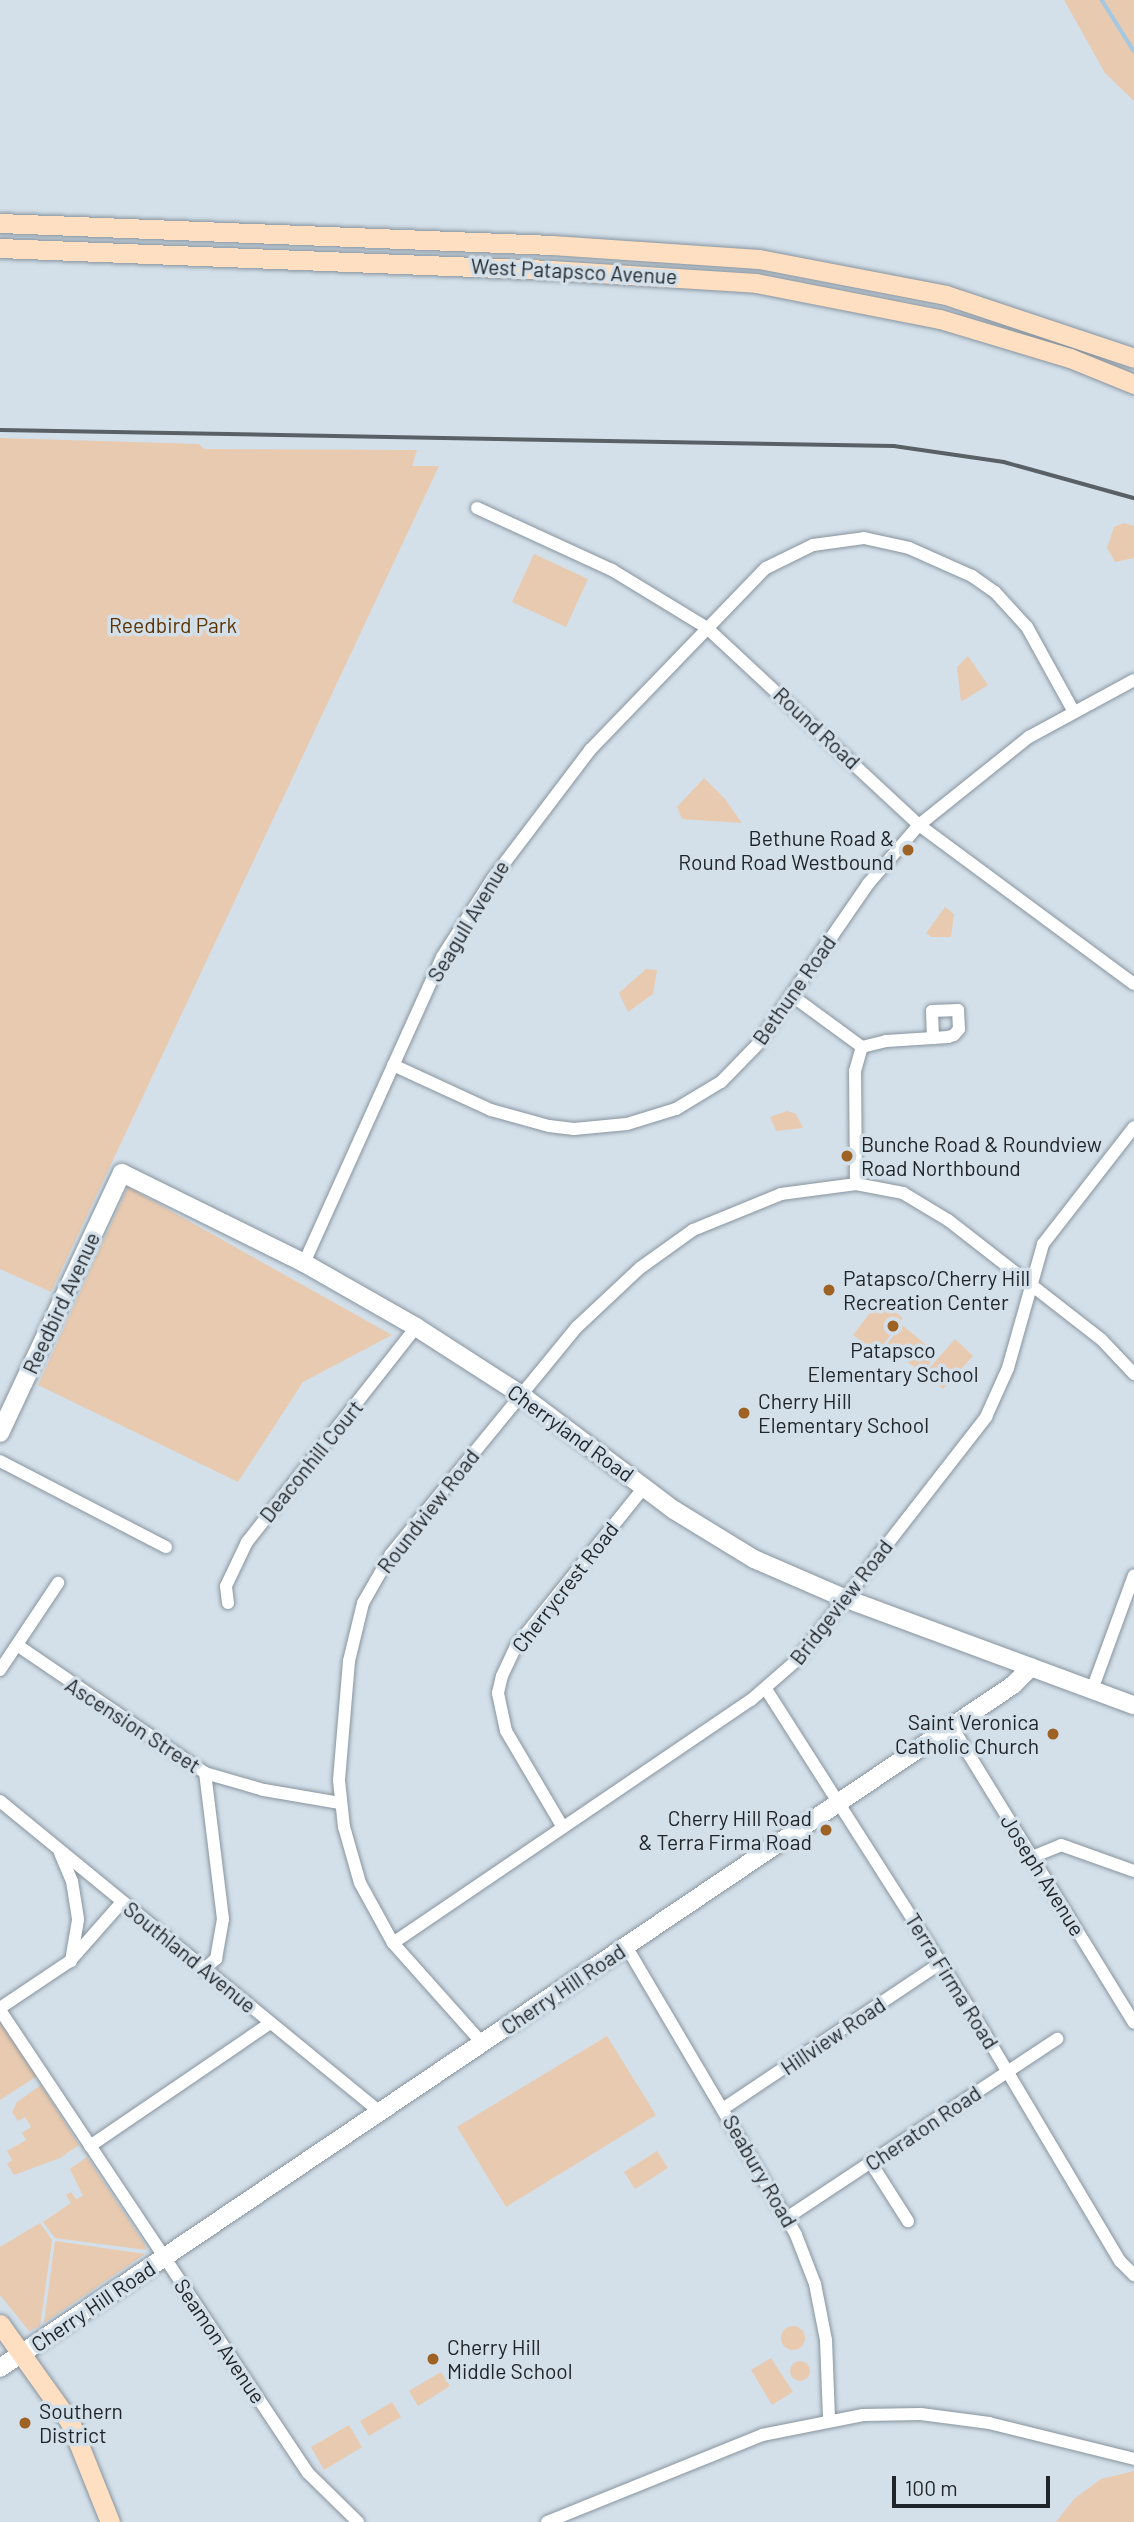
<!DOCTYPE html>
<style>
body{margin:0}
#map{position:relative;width:1134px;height:2522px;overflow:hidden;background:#d3e0ea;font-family:Barlow,sans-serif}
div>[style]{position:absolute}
.green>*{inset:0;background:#e8cab0}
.round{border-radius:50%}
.stream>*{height:3.5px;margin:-1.75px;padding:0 1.75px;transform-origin:1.75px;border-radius:1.75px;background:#a4c7e2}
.roads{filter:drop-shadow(0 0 2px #88949e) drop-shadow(0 0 2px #88949e)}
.street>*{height:12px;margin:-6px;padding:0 6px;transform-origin:6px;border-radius:6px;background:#fff}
.secondary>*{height:18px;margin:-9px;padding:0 9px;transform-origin:9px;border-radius:9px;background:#fff}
.primary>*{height:19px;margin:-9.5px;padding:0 9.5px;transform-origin:9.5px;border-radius:9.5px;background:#ffdfc2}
.rail>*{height:3.5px;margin:-1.75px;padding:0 1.75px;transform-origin:1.75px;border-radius:1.75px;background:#596166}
.dots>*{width:19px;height:19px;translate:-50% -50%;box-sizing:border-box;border:4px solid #d3e0ea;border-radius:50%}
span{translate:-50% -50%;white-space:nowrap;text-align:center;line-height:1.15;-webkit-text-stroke:7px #d3e0ea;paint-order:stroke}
.street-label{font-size:21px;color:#202529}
.park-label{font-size:21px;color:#5d3200}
.poi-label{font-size:21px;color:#202529}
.right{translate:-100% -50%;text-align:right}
.left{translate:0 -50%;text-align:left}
.scale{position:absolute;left:892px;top:2476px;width:158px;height:32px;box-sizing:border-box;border:4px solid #202529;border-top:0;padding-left:9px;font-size:21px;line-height:24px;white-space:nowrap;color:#202529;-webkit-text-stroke:5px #d3e0ea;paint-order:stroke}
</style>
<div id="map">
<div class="green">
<i style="clip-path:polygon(1064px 0,1134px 0,1134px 101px,1105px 73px)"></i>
<i style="clip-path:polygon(0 438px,199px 444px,204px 449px,417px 450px,412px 466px,439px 466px,51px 1292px,0 1269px)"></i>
<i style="clip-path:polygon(1124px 523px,1134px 526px,1134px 558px,1115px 562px,1107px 548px,1114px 527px)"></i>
<i style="clip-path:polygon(534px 554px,588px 579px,566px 627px,512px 602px)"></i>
<i style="clip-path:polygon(968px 656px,988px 685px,961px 702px,957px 667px)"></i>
<i style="clip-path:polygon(704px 778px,725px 799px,742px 823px,682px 819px,677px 807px)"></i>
<i style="clip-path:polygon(945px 907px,954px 914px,951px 937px,931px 937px,926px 933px)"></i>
<i style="clip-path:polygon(646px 969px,657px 970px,653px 994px,628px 1012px,619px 993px)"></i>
<i style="clip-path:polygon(787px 1111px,796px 1114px,803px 1128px,776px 1131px,770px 1117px)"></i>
<i style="clip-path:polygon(128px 1187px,392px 1335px,303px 1382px,238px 1482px,38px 1385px)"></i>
<i style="clip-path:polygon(880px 1300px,903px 1318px,877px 1353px,853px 1335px)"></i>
<i style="clip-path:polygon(902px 1325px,937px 1354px,922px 1373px,886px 1345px)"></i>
<i style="clip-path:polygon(955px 1339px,973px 1356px,943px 1389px,925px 1373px)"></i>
<i style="clip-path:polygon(0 2019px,37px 2076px,0 2100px)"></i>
<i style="clip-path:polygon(607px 2036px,656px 2115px,506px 2207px,457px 2127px)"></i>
<i style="clip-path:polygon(41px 2085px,79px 2145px,60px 2158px,14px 2175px,7px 2164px,12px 2160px,7px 2151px,26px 2140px,22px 2133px,31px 2127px,25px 2117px,18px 2121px,12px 2112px,17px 2102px)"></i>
<i style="clip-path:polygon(657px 2151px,668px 2168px,635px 2189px,624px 2172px)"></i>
<i style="clip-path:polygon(87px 2157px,145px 2245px,146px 2250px,55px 2238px,43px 2222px,71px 2203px,66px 2195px,71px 2192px,76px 2199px,83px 2196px,70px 2169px)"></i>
<i style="clip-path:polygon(40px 2223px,52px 2240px,40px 2326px,29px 2331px,0 2295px,0 2247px)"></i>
<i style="clip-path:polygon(55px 2241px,145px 2254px,44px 2323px)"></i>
<i class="round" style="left:781px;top:2326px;width:24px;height:24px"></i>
<i style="clip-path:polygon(771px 2358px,793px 2392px,772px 2405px,751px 2370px)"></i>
<i class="round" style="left:790px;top:2361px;width:20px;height:20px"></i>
<i style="clip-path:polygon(441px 2372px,450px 2386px,418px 2406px,409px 2391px)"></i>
<i style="clip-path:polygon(392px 2402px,401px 2417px,369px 2436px,360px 2421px)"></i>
<i style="clip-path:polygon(349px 2425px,362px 2447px,324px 2470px,311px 2447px)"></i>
<i style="clip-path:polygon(1134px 2471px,1134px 2522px,1056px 2522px,1074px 2499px,1101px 2479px)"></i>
</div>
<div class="stream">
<i style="left:1102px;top:0;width:60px;rotate:57.9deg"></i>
</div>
<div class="roads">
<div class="street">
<i style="left:477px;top:508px;width:149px;rotate:24.7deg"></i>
<i style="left:612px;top:570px;width:111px;rotate:31.4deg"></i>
<i style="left:707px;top:628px;width:289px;rotate:42.9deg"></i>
<i style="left:919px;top:825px;width:267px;rotate:36.5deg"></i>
<i style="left:791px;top:995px;width:88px;rotate:36.2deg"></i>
<i style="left:862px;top:1047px;width:25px;rotate:-14deg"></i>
<i style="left:886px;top:1041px;width:47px;rotate:-3.7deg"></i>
<i style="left:933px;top:1038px;width:15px;rotate:-4deg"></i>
<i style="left:948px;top:1037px;width:6px;rotate:-18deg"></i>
<i style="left:954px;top:1035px;width:8px;rotate:-50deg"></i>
<i style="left:959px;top:1029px;width:19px;rotate:-93deg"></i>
<i style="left:958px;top:1010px;width:26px;rotate:178deg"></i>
<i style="left:932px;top:1011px;width:27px;rotate:88deg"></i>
<i style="left:393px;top:1065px;width:108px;rotate:24.7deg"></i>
<i style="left:491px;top:1110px;width:60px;rotate:15.4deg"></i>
<i style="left:549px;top:1126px;width:25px;rotate:7deg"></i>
<i style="left:574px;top:1129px;width:53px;rotate:-5.4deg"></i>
<i style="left:627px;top:1124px;width:51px;rotate:-17deg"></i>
<i style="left:676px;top:1109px;width:52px;rotate:-31deg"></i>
<i style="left:721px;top:1082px;width:52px;rotate:-45.8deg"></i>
<i style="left:757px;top:1045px;width:196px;rotate:-55.4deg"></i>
<i style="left:868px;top:884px;width:78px;rotate:-49.2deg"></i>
<i style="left:919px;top:825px;width:141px;rotate:-38.7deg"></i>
<i style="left:1029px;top:737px;width:119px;rotate:-28.5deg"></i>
<i style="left:856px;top:1184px;width:113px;rotate:-90.5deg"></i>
<i style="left:855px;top:1071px;width:25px;rotate:-74deg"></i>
<i style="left:304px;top:1263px;width:336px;rotate:-65.7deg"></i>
<i style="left:442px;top:957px;width:94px;rotate:-57.2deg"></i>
<i style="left:493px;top:878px;width:161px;rotate:-52.8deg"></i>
<i style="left:590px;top:750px;width:253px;rotate:-46deg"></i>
<i style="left:766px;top:568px;width:52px;rotate:-26.1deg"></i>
<i style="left:813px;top:545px;width:51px;rotate:-7.8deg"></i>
<i style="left:864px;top:538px;width:46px;rotate:12.5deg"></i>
<i style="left:909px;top:548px;width:69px;rotate:24deg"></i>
<i style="left:972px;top:576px;width:28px;rotate:35deg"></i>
<i style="left:995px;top:592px;width:47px;rotate:47.6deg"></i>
<i style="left:1027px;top:627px;width:97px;rotate:61.1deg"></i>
<i style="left:0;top:1461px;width:187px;rotate:27.4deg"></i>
<i style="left:228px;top:1603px;width:17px;rotate:-97deg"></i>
<i style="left:226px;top:1586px;width:49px;rotate:-64.5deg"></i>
<i style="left:247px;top:1542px;width:273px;rotate:-51.8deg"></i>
<i style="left:17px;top:1645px;width:227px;rotate:34.2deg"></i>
<i style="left:205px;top:1773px;width:61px;rotate:16.1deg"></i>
<i style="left:264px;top:1790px;width:77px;rotate:9.7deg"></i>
<i style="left:0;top:1670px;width:105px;rotate:-56.3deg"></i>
<i style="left:766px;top:1689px;width:389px;rotate:57.5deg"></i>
<i style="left:975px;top:2017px;width:284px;rotate:59.3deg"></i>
<i style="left:1120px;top:2261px;width:20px;rotate:45deg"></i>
<i style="left:1092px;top:1690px;width:122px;rotate:-69.9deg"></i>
<i style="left:952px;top:1727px;width:347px;rotate:58.4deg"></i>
<i style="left:0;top:1801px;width:492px;rotate:39.3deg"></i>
<i style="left:562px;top:1826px;width:110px;rotate:-120.5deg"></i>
<i style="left:506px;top:1731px;width:39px;rotate:-102deg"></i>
<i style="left:498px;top:1693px;width:17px;rotate:-77deg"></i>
<i style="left:502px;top:1676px;width:33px;rotate:-65deg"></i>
<i style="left:516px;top:1646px;width:206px;rotate:-51.1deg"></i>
<i style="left:60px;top:1853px;width:30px;rotate:67deg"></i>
<i style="left:72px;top:1881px;width:39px;rotate:81deg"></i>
<i style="left:78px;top:1920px;width:42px;rotate:99.7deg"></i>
<i style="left:1032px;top:1857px;width:31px;rotate:-22deg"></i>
<i style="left:1061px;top:1845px;width:77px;rotate:19.6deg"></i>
<i style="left:393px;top:1943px;width:433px;rotate:-34.2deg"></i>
<i style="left:751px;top:1700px;width:61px;rotate:-41deg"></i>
<i style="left:797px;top:1660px;width:308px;rotate:-52.1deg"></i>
<i style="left:986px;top:1417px;width:54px;rotate:-65.8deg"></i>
<i style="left:1008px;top:1368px;width:129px;rotate:-74.2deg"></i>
<i style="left:1043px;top:1244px;width:148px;rotate:-52.1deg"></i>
<i style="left:626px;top:1946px;width:335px;rotate:59.5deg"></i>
<i style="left:796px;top:2235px;width:53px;rotate:68.8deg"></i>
<i style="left:815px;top:2284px;width:57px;rotate:78.9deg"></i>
<i style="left:826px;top:2340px;width:79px;rotate:87.8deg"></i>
<i style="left:204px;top:1969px;width:16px;rotate:-40deg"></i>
<i style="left:216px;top:1959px;width:41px;rotate:-80.1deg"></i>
<i style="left:223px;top:1919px;width:147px;rotate:-97deg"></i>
<i style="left:0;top:2008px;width:84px;rotate:-33.9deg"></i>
<i style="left:70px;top:1961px;width:79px;rotate:-48.6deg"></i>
<i style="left:0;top:2010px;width:556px;rotate:56.37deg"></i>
<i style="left:308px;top:2473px;width:70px;rotate:44.4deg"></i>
<i style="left:483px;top:2044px;width:135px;rotate:-131.7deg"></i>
<i style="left:393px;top:1943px;width:68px;rotate:-118.8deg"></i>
<i style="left:360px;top:1883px;width:58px;rotate:-105.9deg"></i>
<i style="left:344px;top:1827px;width:47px;rotate:-96.1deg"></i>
<i style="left:339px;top:1780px;width:119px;rotate:-85.2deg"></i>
<i style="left:349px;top:1661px;width:60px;rotate:-76.4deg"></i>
<i style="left:363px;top:1603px;width:56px;rotate:-60.3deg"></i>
<i style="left:391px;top:1554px;width:293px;rotate:-50.7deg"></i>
<i style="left:577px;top:1327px;width:86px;rotate:-43.1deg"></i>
<i style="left:640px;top:1268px;width:65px;rotate:-35.6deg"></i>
<i style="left:693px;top:1230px;width:95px;rotate:-22.2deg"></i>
<i style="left:781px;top:1194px;width:76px;rotate:-7.6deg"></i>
<i style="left:856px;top:1184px;width:48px;rotate:10.8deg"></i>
<i style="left:903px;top:1193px;width:52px;rotate:31deg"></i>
<i style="left:948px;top:1220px;width:194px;rotate:37.9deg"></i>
<i style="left:1101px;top:1339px;width:48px;rotate:46.7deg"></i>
<i style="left:724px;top:2108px;width:261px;rotate:-33.8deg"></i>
<i style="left:90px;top:2146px;width:218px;rotate:-34.3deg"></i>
<i style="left:871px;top:2163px;width:69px;rotate:57.5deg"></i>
<i style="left:788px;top:2217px;width:323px;rotate:-33.5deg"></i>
<i style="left:547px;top:2522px;width:232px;rotate:-22deg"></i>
<i style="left:762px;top:2435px;width:103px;rotate:-11.2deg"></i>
<i style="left:863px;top:2415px;width:58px;rotate:-1deg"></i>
<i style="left:921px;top:2414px;width:69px;rotate:7.5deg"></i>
<i style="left:989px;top:2423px;width:149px;rotate:13.9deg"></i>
</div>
<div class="secondary">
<i style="left:0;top:1433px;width:287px;rotate:-64.9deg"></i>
<i style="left:122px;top:1173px;width:203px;rotate:26.3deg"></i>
<i style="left:304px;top:1263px;width:129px;rotate:29.7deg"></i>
<i style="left:416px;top:1327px;width:124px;rotate:32.8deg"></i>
<i style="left:520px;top:1394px;width:193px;rotate:37deg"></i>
<i style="left:674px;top:1510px;width:94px;rotate:31.5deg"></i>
<i style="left:754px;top:1559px;width:98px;rotate:23.4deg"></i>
<i style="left:844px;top:1598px;width:309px;rotate:20.3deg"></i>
<i style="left:0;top:2368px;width:1222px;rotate:-33.99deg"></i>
<i style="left:1013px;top:1685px;width:25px;rotate:-45deg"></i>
</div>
<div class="primary">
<i style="left:0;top:223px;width:552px;rotate:2.28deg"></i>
<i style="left:552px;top:245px;width:207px;rotate:3.9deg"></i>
<i style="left:759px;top:259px;width:190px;rotate:10.9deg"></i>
<i style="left:946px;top:295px;width:198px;rotate:18.5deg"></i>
<i style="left:0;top:248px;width:551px;rotate:2.29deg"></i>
<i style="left:551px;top:270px;width:205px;rotate:3.6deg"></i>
<i style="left:756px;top:283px;width:187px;rotate:11.1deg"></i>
<i style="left:940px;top:319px;width:136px;rotate:16.7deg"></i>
<i style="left:1070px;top:358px;width:69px;rotate:22.1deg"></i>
<i style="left:0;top:2324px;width:120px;rotate:54.5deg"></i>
<i style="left:70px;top:2422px;width:108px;rotate:68.2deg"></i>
</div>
</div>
<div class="rail">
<i style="left:0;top:430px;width:894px;rotate:1.03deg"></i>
<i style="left:894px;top:446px;width:111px;rotate:8.3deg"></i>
<i style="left:1004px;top:462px;width:135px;rotate:15.5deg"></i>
</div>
<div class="dots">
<i style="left:908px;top:850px;background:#9d6224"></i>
<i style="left:847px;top:1156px;background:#9d6224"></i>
<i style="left:829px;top:1290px;background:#9d6224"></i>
<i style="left:893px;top:1326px;background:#9d6224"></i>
<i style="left:744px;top:1413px;background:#9d6224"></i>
<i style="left:1053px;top:1734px;background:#9d6224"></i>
<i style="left:826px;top:1830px;background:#9d6224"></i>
<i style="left:433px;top:2359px;background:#9d6224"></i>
<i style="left:25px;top:2423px;background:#9d6224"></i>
</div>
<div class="street-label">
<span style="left:574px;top:271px;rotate:3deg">West Patapsco Avenue</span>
<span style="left:817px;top:728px;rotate:43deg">Round Road</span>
<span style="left:468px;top:921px;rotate:-59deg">Seagull Avenue</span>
<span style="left:794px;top:990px;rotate:-55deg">Bethune Road</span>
<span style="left:61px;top:1303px;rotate:-65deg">Reedbird Avenue</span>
<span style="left:571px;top:1433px;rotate:36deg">Cherryland Road</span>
<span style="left:311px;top:1461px;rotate:-51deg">Deaconhill Court</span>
<span style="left:428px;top:1511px;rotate:-52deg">Roundview Road</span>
<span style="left:565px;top:1587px;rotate:-52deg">Cherrycrest Road</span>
<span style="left:841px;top:1602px;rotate:-52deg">Bridgeview Road</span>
<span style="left:133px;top:1725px;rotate:33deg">Ascension Street</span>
<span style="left:1043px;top:1875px;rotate:58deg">Joseph Avenue</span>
<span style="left:190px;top:1957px;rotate:39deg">Southland Avenue</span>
<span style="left:952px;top:1981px;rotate:58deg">Terra Firma Road</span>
<span style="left:563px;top:1989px;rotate:-34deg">Cherry Hill Road</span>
<span style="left:833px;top:2036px;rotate:-34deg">Hillview Road</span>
<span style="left:923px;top:2128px;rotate:-34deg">Cheraton Road</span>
<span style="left:760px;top:2171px;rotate:60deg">Seabury Road</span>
<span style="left:93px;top:2306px;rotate:-34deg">Cherry Hill Road</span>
<span style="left:220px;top:2341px;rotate:56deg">Seamon Avenue</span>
</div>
<div class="park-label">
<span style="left:173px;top:625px">Reedbird Park</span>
</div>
<div class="poi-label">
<span class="right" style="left:894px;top:850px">Bethune Road &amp;<br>Round Road Westbound</span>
<span class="left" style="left:861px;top:1156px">Bunche Road &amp; Roundview<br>Road Northbound</span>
<span class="left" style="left:843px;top:1290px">Patapsco/Cherry Hill<br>Recreation Center</span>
<span style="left:893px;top:1362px">Patapsco<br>Elementary School</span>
<span class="left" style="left:758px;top:1413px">Cherry Hill<br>Elementary School</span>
<span class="right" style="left:1039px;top:1734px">Saint Veronica<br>Catholic Church</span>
<span class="right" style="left:812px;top:1830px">Cherry Hill Road<br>&amp; Terra Firma Road</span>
<span class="left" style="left:447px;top:2359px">Cherry Hill<br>Middle School</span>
<span class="left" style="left:39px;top:2423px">Southern<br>District</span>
</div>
<div class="scale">100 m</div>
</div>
